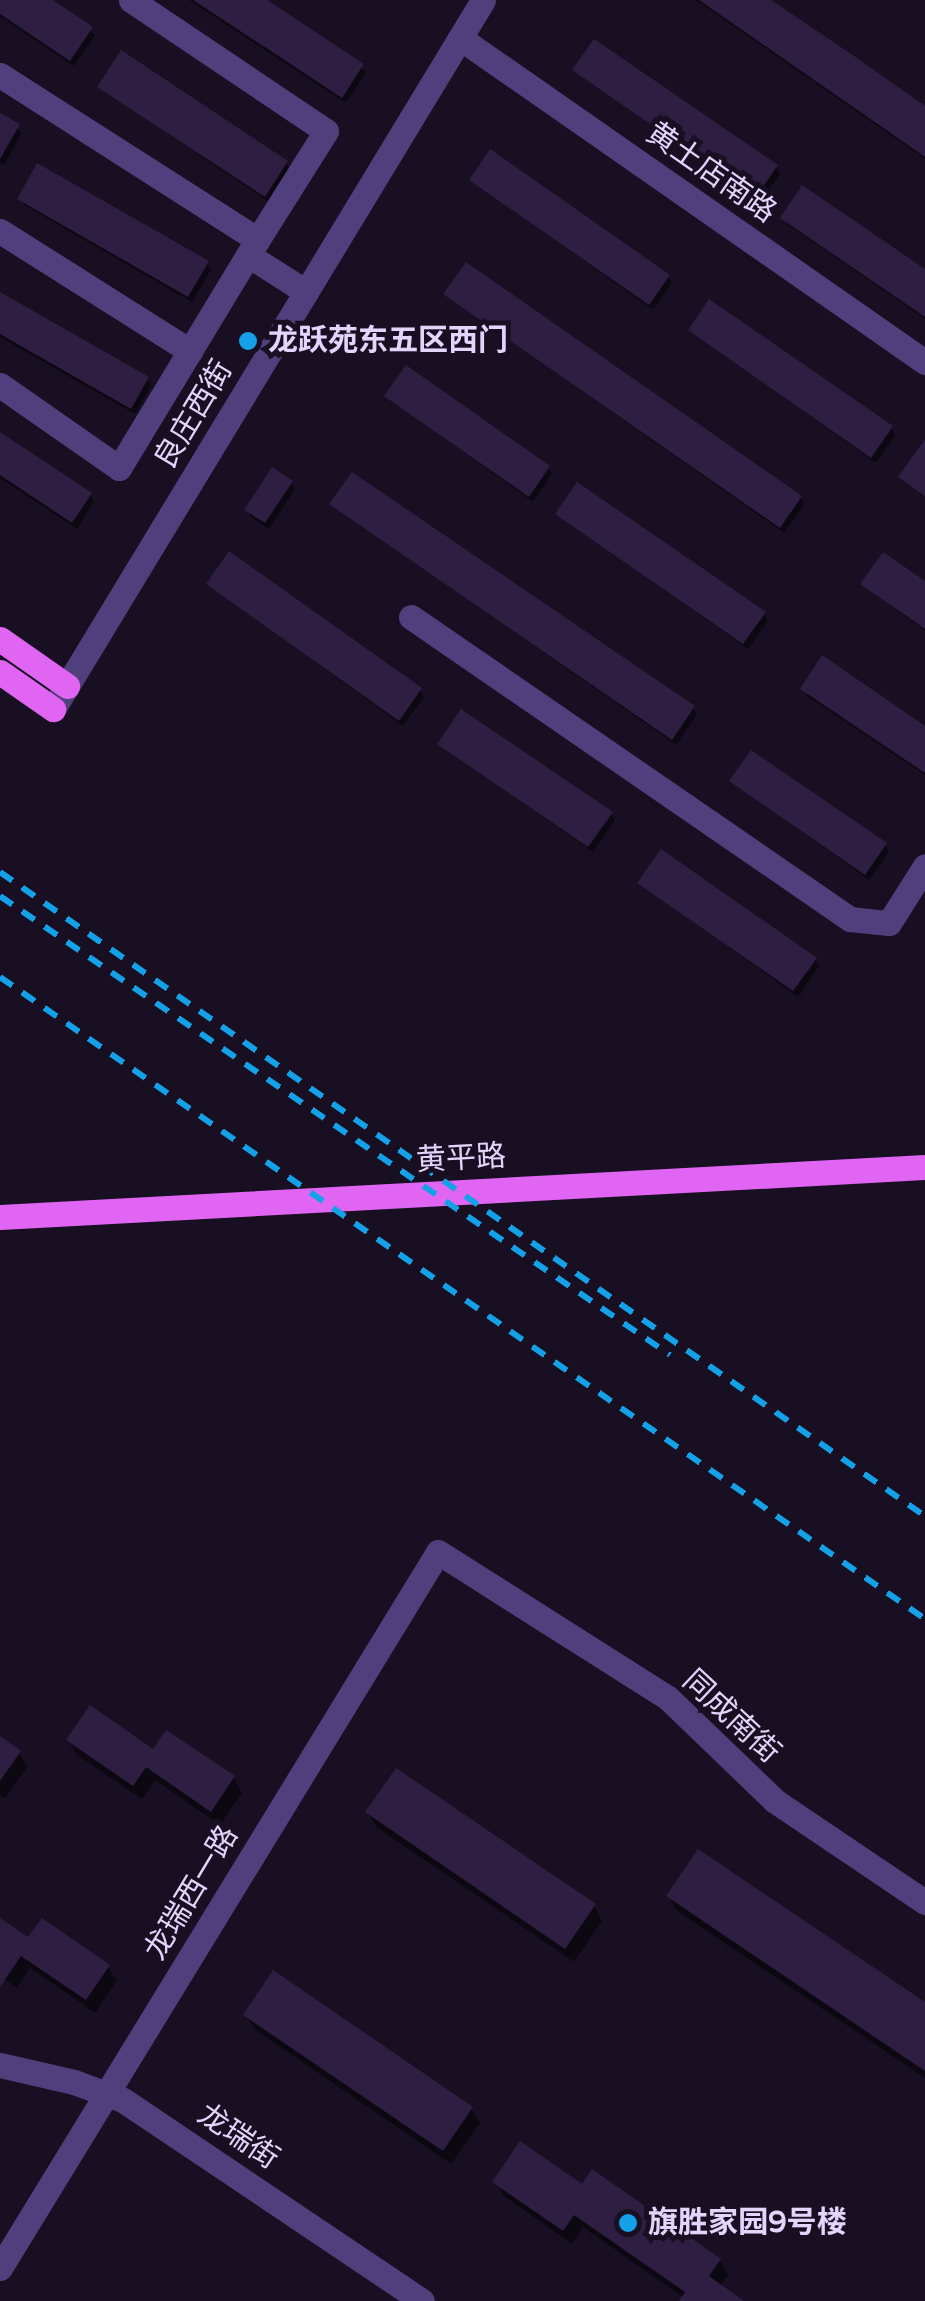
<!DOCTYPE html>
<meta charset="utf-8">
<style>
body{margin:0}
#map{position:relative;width:925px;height:2301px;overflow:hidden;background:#181022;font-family:"Varela Round","Noto Sans SC",sans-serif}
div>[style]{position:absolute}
.shadow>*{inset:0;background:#0007}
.building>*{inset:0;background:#2e1e42}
.minor>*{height:25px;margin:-12.5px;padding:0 12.5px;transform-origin:12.5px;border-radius:12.5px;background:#503f7d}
.major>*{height:25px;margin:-12.5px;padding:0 12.5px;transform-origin:12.5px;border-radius:12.5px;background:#df65f2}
.rail>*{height:6px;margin-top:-3px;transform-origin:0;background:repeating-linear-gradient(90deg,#14a1e8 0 15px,transparent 0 27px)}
.dots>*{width:28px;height:28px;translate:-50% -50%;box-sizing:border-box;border:5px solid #181022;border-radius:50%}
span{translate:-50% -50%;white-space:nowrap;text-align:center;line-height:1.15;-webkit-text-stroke:10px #181022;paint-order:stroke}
.street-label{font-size:30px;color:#e2d5fb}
.poi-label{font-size:30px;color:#e2d5fb;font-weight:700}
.left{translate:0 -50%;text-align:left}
</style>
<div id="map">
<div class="shadow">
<i style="clip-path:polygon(0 0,48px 0,95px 35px,74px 66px,0 16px)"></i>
<i style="clip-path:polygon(189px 0,262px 0,366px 72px,346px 103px)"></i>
<i style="clip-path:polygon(696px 0,767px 0,925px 110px,925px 159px)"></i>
<i style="clip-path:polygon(575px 70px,776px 167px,780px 174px,760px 202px)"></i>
<i style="clip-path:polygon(100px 87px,286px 163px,290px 169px,269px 202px)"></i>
<i style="clip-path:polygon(0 116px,22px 133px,4px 165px,0 163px)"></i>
<i style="clip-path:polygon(472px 180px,668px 276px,672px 283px,653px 310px)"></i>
<i style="clip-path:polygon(20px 199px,207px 263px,211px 270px,192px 302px,24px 205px)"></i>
<i style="clip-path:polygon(783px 218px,925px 272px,925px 319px,787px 224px)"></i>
<i style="clip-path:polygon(0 295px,147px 379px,151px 386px,135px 414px,0 337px)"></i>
<i style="clip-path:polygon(446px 295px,801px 498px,804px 505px,784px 533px)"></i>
<i style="clip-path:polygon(691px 330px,891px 428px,895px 435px,876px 463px)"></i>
<i style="clip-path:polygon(387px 396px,548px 467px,552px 474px,533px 502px)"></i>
<i style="clip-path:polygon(0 435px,91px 495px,94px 502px,77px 529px,0 478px)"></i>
<i style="clip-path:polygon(291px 482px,295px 489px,269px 529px,251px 517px,247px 510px)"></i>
<i style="clip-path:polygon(332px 504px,693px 708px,697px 715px,676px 745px)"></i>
<i style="clip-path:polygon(558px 514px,764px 614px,768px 621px,748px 649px)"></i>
<i style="clip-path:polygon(209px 584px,420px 690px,424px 697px,403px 726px)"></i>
<i style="clip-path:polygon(925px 584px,925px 631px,863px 585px)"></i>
<i style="clip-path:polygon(803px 689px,925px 729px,925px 775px,807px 696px)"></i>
<i style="clip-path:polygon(440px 744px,611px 814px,615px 820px,593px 852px)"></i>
<i style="clip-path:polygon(732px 781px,885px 845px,889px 852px,869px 880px)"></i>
<i style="clip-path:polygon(640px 883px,815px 959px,819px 966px,798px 997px)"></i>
<i style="clip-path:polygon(167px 1733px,234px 1778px,242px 1793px,220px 1825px,155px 1780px,142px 1799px,77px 1755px,69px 1741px,154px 1752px)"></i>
<i style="clip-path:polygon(0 1739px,19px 1752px,27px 1767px,5px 1799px,0 1795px)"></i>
<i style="clip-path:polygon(368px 1812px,594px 1906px,602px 1921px,574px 1962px,376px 1827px)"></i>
<i style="clip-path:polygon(669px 1896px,925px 2005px,925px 2078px,677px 1911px)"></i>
<i style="clip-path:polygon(0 1921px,29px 1941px,108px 1967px,117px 1981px,95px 2013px,30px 1968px,17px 1988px,0 1976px)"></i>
<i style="clip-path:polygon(246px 2015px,471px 2108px,480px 2123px,451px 2164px,254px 2029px)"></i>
<i style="clip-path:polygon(495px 2182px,582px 2187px,720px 2260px,728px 2275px,721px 2285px,740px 2301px,682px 2301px,684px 2298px,583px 2227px,572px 2244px,504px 2196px)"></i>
</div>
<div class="building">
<i style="clip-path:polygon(0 0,53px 0,93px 27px,70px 61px,0 14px)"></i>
<i style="clip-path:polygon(193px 0,267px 0,364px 64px,342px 98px)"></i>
<i style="clip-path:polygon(699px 0,771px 0,854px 56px,925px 106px,925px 157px)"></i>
<i style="clip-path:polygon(594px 39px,778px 165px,756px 197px,572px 70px)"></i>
<i style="clip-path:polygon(121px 50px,288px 161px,265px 197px,97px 87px)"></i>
<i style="clip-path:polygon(0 113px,20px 124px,0 159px)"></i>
<i style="clip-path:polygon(490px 149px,670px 275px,649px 305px,469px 180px)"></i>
<i style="clip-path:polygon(37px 163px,209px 261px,188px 297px,17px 199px)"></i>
<i style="clip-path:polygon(802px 185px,925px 269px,925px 317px,780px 218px)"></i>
<i style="clip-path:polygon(466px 262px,802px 496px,780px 528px,443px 294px)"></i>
<i style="clip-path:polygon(0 292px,149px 377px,131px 409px,0 334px)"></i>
<i style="clip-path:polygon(709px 299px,893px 426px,871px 458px,688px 330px)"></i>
<i style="clip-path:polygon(406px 365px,550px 466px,529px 497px,384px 396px)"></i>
<i style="clip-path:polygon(0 432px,92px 493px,72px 523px,0 475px)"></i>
<i style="clip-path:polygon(925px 439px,925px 496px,898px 477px)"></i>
<i style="clip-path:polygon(272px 467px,293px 481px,265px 523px,244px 510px)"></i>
<i style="clip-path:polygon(352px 472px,695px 706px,672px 740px,329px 504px)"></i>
<i style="clip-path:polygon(577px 482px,766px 612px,743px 644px,555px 514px)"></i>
<i style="clip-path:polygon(229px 551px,422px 688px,399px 721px,206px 584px)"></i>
<i style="clip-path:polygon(883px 552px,925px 581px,925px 629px,860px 584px)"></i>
<i style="clip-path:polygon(822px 655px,925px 726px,925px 773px,800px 689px)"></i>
<i style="clip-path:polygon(461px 709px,613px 812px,588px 847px,437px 744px)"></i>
<i style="clip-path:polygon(751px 750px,887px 843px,865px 875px,729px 781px)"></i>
<i style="clip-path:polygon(661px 849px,817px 958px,793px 991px,637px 883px)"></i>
<i style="clip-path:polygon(90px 1705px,153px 1749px,166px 1730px,235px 1776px,211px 1812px,146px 1767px,133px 1786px,66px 1740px)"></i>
<i style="clip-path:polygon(0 1736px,21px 1751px,0 1781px)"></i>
<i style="clip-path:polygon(396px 1768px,596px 1904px,565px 1949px,365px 1812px)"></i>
<i style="clip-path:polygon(698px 1849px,925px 2002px,925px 2071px,666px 1896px)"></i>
<i style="clip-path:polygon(0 1918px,28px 1937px,42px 1918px,110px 1965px,86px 2000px,21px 1956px,0 1987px)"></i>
<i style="clip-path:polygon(273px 1970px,473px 2107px,443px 2151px,243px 2015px)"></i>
<i style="clip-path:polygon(520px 2141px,582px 2184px,592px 2169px,721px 2259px,709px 2276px,744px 2301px,679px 2301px,685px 2292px,574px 2215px,563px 2231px,492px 2182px)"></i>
</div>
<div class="minor">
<i style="left:131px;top:0;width:235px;rotate:33.9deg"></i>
<i style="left:326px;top:131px;width:146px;rotate:122.2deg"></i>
<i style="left:248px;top:255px;width:69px;rotate:32.5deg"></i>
<i style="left:460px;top:38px;width:567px;rotate:34.87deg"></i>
<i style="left:0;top:75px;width:306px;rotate:32.6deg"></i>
<i style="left:0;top:231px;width:225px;rotate:32.3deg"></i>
<i style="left:0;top:385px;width:145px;rotate:34.9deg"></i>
<i style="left:119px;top:468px;width:249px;rotate:-58.8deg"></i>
<i style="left:411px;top:617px;width:533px;rotate:34.53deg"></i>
<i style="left:850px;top:919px;width:39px;rotate:6deg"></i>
<i style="left:889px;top:923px;width:67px;rotate:-57.7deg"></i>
<i style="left:53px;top:709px;width:829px;rotate:-58.76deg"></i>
<i style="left:0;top:2065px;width:76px;rotate:12.9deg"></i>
<i style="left:74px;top:2082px;width:52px;rotate:20.2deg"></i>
<i style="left:123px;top:2100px;width:360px;rotate:33.9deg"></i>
<i style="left:0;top:2268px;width:839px;rotate:-58.54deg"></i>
<i style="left:438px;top:1552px;width:272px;rotate:32.4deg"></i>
<i style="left:668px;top:1698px;width:149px;rotate:43.9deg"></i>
<i style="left:775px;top:1801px;width:181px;rotate:34deg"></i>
</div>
<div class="major">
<i style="left:0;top:639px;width:82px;rotate:35deg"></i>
<i style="left:0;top:672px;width:65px;rotate:34.9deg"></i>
<i style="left:0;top:1217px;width:926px;rotate:-3.09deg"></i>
</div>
<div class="rail">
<i style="left:0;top:872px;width:1127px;rotate:34.85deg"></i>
<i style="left:0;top:896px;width:812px;rotate:34.41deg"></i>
<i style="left:0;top:977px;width:1126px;rotate:34.76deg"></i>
</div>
<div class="dots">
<i style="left:248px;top:341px;background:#14a1e8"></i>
<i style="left:628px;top:2223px;background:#14a1e8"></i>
</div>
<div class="street-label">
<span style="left:711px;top:173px;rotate:35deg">黄土店南路</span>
<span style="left:194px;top:415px;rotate:-59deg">良庄西街</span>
<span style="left:461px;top:1159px;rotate:-3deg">黄平路</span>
<span style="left:731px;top:1717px;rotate:43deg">同成南街</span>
<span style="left:192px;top:1893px;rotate:-59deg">龙瑞西一路</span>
<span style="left:238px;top:2137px;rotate:34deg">龙瑞街</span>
</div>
<div class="poi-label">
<span class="left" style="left:268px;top:341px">龙跃苑东五区西门</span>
<span class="left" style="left:648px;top:2223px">旗胜家园9号楼</span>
</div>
</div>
